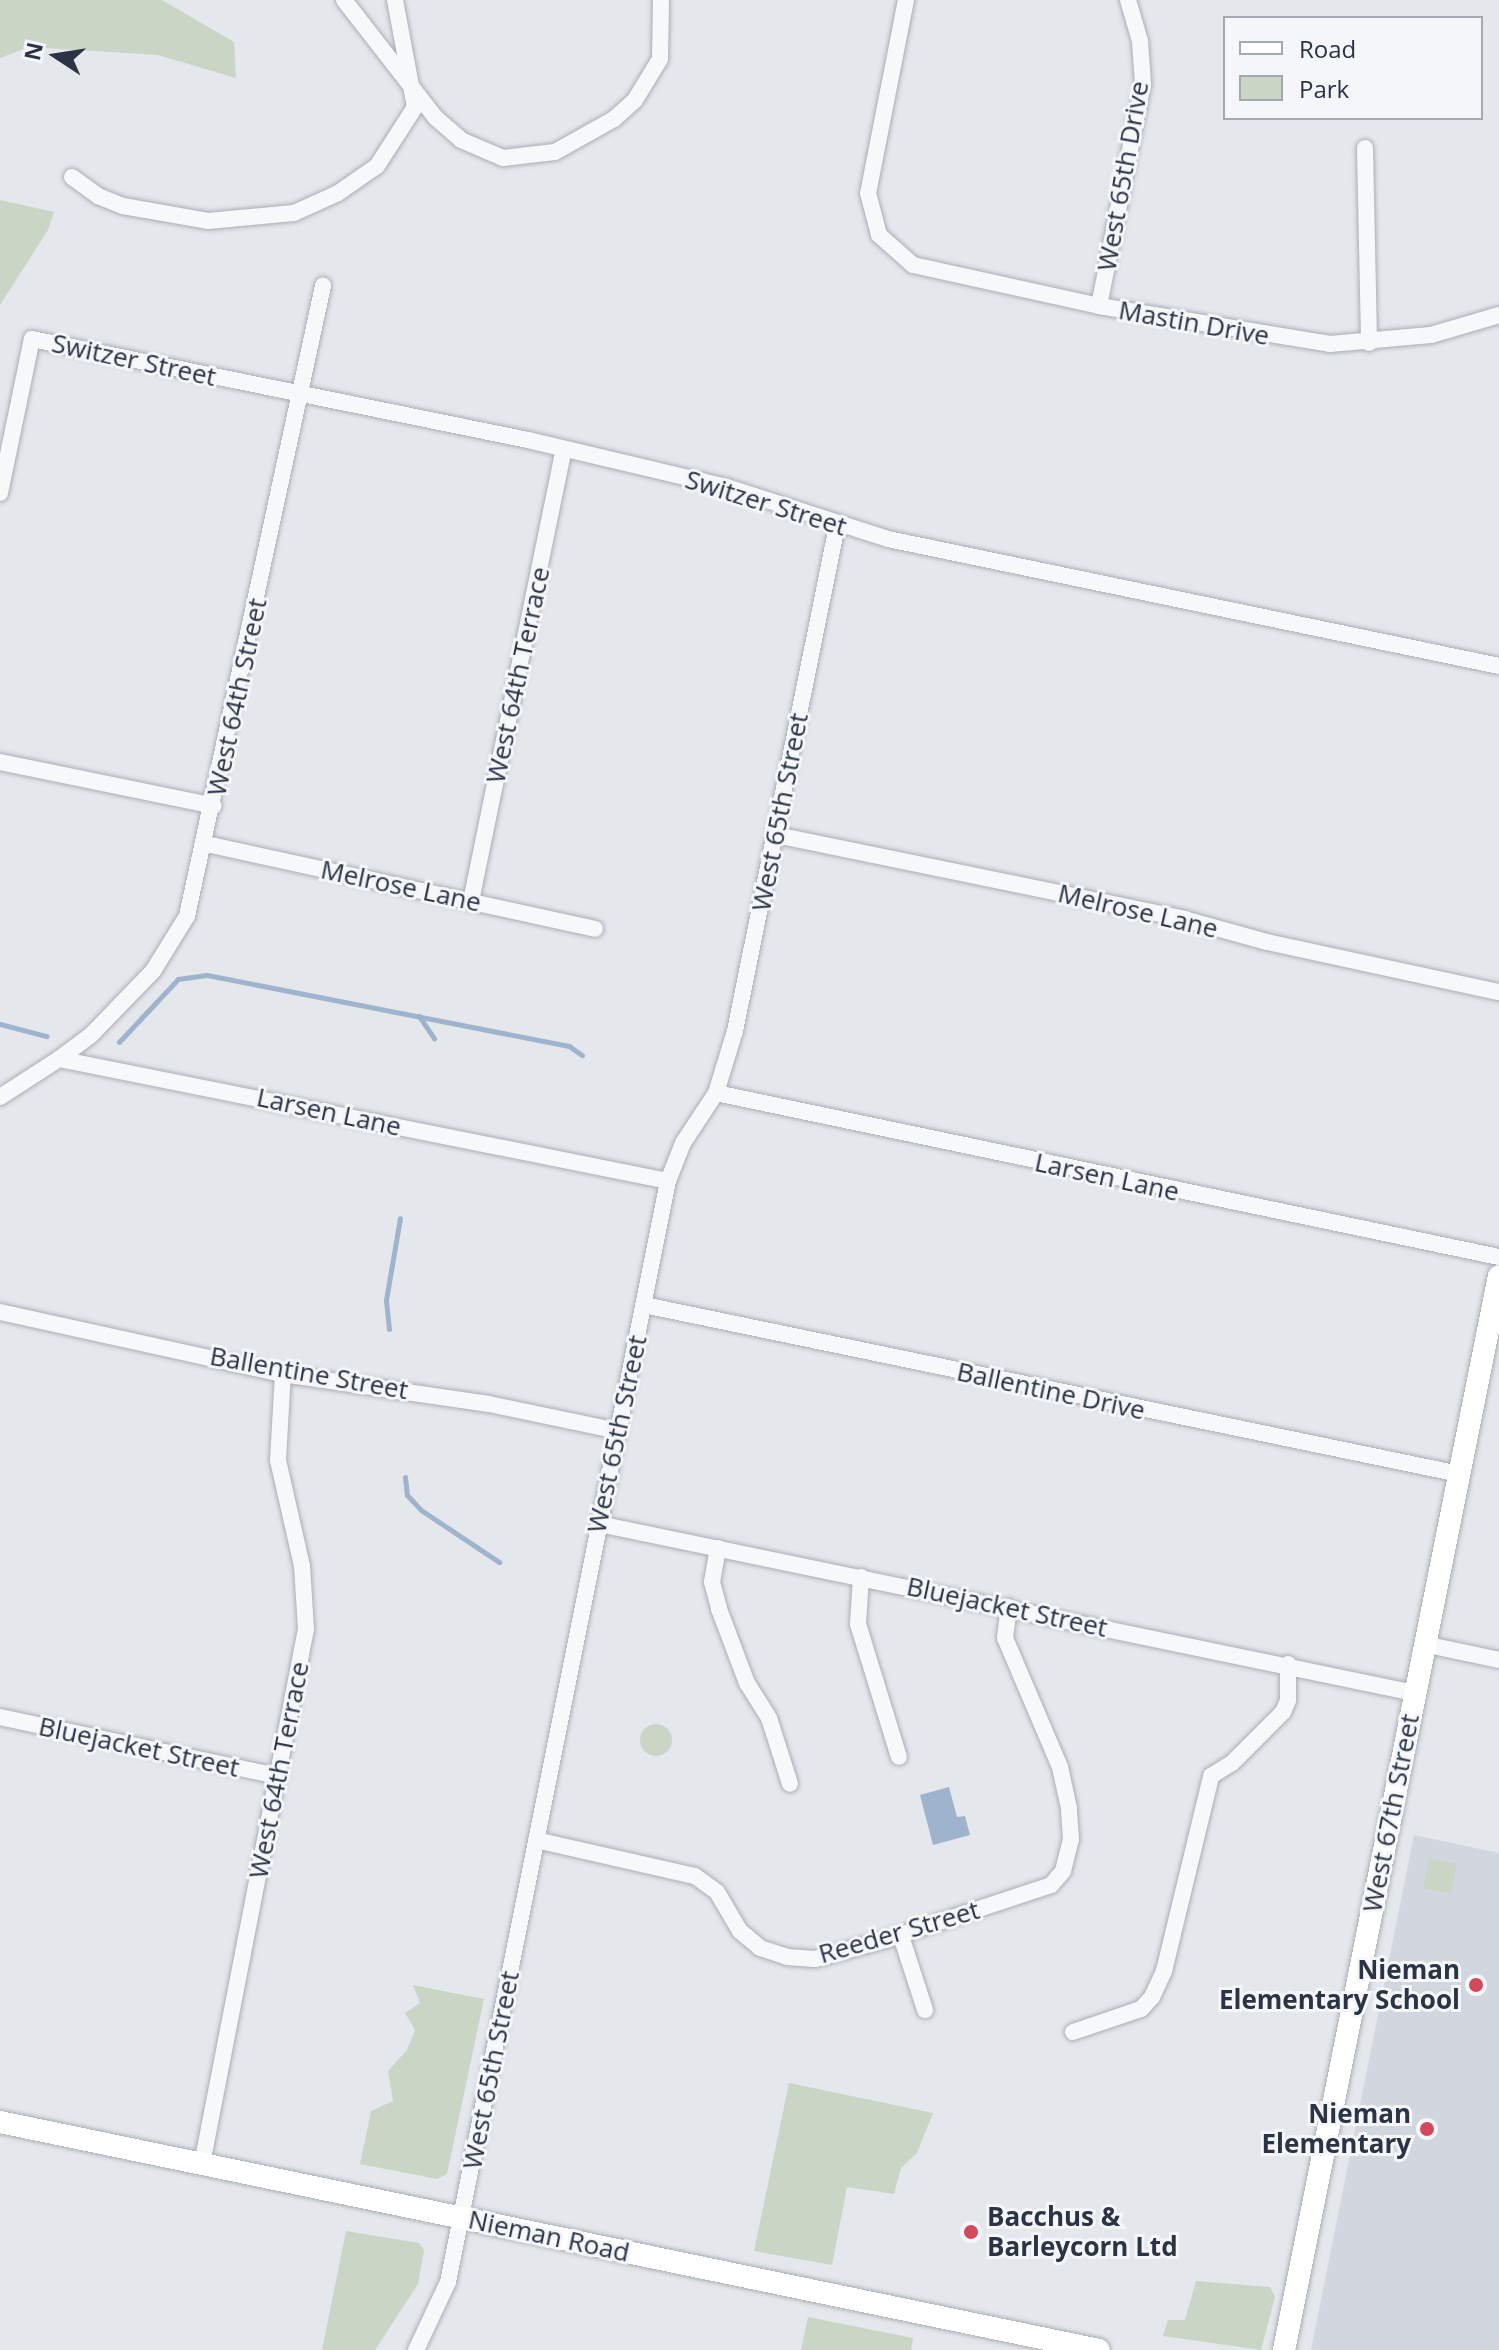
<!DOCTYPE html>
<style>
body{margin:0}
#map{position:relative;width:1499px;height:2350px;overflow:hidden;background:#e4e7ec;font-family:"Open Sans",sans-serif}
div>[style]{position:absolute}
.built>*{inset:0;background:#d2d6de}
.green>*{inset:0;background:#c9d6c5}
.round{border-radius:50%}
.water>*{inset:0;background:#9fb4cc}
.stream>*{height:5px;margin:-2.5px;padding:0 2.5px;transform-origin:2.5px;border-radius:2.5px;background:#9fb4cc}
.roads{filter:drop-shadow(0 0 2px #a9aeb7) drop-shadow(0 0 2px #a9aeb7)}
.street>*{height:16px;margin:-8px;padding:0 8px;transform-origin:8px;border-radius:8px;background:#f7f8fa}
.secondary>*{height:22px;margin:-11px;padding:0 11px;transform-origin:11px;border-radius:11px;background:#fff}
.dots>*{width:22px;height:22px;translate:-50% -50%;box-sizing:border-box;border:4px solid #f4f6f9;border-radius:50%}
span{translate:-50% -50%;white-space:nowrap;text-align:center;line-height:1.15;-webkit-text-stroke:6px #f4f6f9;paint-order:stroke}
.street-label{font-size:26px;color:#2b3445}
.poi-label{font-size:26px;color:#2b3445;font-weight:700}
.right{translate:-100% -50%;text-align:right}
.left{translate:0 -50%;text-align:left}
.legend{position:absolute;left:1223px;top:16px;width:260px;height:104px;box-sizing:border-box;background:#f4f6f9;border:2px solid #a4a8b1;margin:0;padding:10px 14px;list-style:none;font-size:24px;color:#2b3445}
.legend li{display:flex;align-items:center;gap:16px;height:40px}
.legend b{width:40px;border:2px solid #a4a8b1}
.north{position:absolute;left:16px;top:16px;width:80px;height:80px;-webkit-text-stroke:6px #f4f6f9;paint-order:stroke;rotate:282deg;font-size:22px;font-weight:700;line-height:32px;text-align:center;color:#2b3445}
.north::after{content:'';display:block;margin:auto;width:28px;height:36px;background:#2b3445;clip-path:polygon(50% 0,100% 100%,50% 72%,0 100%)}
</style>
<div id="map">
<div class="built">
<i style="clip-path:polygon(1414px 1835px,1499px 1853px,1499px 2350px,1311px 2350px)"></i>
</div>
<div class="green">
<i style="clip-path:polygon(0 0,162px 0,234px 42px,236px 78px,158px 55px,29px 47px,0 58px)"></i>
<i style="clip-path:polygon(0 200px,54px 212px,48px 230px,0 305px)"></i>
<i class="round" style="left:640px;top:1724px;width:32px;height:32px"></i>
<i style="clip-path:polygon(1429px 1858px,1457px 1864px,1451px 1893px,1423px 1888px)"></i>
<i style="clip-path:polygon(413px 1985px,484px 1999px,447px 2174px,437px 2179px,360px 2164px,371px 2111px,393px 2101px,388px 2071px,407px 2050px,415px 2030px,405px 2013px,420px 2003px)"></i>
<i style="clip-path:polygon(789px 2083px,933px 2113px,917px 2153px,901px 2168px,894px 2194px,847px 2187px,832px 2265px,754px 2251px)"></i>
<i style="clip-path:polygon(346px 2231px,419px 2243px,424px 2250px,418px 2284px,375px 2350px,322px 2350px)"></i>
<i style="clip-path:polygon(1196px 2281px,1270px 2287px,1275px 2297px,1261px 2350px,1163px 2336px,1168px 2320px,1185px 2320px)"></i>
<i style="clip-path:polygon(808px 2317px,913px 2338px,911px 2350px,801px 2350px)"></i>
</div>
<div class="water">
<i style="clip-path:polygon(949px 1787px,957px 1817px,965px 1816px,970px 1835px,933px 1845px,920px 1795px)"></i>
</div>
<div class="stream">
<i style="left:419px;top:1016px;width:27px;rotate:56deg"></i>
<i style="left:0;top:1024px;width:48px;rotate:14.6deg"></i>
<i style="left:119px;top:1042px;width:86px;rotate:-46.9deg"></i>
<i style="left:178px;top:979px;width:29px;rotate:-8deg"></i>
<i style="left:207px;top:975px;width:369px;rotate:11.1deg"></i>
<i style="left:569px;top:1046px;width:16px;rotate:35deg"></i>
<i style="left:389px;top:1329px;width:29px;rotate:-96deg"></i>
<i style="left:386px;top:1300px;width:83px;rotate:-80.3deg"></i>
<i style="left:405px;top:1477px;width:18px;rotate:84deg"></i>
<i style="left:407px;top:1495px;width:21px;rotate:47deg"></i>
<i style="left:421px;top:1510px;width:94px;rotate:33.7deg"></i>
</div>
<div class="roads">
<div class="street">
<i style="left:344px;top:0;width:150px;rotate:52.1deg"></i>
<i style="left:436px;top:118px;width:33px;rotate:41deg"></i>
<i style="left:461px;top:140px;width:46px;rotate:23.2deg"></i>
<i style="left:503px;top:158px;width:52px;rotate:-6.6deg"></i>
<i style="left:555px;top:152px;width:68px;rotate:-29.2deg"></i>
<i style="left:614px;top:119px;width:28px;rotate:-42deg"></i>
<i style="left:635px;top:100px;width:48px;rotate:-58.6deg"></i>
<i style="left:660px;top:59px;width:59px;rotate:-89deg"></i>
<i style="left:906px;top:0;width:197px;rotate:101.1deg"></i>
<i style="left:868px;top:193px;width:43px;rotate:75.3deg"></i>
<i style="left:879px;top:235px;width:45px;rotate:41.4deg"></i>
<i style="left:913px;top:265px;width:190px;rotate:12.4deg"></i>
<i style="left:1099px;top:306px;width:234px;rotate:9.3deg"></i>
<i style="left:1330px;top:344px;width:101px;rotate:-5.1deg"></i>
<i style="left:1431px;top:335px;width:71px;rotate:-16.4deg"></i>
<i style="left:1365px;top:148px;width:195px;rotate:88.8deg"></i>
<i style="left:72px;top:177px;width:32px;rotate:36deg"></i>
<i style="left:98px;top:196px;width:27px;rotate:22deg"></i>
<i style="left:123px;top:206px;width:86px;rotate:10deg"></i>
<i style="left:208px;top:221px;width:86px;rotate:-5.3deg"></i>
<i style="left:294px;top:213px;width:48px;rotate:-24.4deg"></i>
<i style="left:338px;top:193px;width:47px;rotate:-34.7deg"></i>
<i style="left:377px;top:166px;width:70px;rotate:-57.2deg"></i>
<i style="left:415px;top:107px;width:109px;rotate:-100.6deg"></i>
<i style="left:1099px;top:306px;width:226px;rotate:-78.8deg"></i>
<i style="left:1143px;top:84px;width:43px;rotate:-94deg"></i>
<i style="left:1140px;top:41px;width:43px;rotate:-106.3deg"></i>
<i style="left:0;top:493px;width:157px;rotate:-78.3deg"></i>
<i style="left:32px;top:339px;width:506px;rotate:11.51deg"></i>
<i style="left:528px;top:440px;width:204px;rotate:13.3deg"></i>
<i style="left:727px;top:487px;width:169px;rotate:17.9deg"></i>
<i style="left:888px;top:539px;width:624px;rotate:11.74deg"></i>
<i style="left:0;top:762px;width:218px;rotate:11.6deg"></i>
<i style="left:776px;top:835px;width:417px;rotate:11.6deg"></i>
<i style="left:1184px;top:919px;width:86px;rotate:15.5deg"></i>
<i style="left:1267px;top:942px;width:237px;rotate:12.2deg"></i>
<i style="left:206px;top:844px;width:398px;rotate:12.3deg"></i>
<i style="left:471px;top:901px;width:461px;rotate:-78.4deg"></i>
<i style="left:59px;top:1059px;width:39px;rotate:-37deg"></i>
<i style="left:90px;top:1036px;width:91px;rotate:-45.9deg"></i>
<i style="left:153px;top:971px;width:65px;rotate:-58.3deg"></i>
<i style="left:187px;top:916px;width:645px;rotate:-77.82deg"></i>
<i style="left:716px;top:1093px;width:800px;rotate:11.83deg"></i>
<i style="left:0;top:1097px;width:70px;rotate:-32.8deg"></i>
<i style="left:59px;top:1059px;width:621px;rotate:11.33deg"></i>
<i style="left:644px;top:1305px;width:832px;rotate:11.71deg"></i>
<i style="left:0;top:1312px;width:290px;rotate:12.4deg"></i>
<i style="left:283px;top:1374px;width:208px;rotate:8.3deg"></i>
<i style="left:489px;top:1404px;width:132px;rotate:11.8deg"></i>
<i style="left:599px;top:1524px;width:832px;rotate:11.71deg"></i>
<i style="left:718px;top:1548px;width:35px;rotate:100deg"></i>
<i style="left:712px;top:1582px;width:28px;rotate:75deg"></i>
<i style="left:719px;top:1609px;width:79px;rotate:69.3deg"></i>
<i style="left:747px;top:1683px;width:41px;rotate:57.8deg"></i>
<i style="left:769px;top:1718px;width:69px;rotate:72.3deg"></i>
<i style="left:861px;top:1577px;width:47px;rotate:93.7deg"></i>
<i style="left:858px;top:1624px;width:139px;rotate:72.9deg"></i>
<i style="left:1424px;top:1644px;width:77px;rotate:12deg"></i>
<i style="left:0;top:1717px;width:284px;rotate:12deg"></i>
<i style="left:536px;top:1840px;width:163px;rotate:12.8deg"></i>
<i style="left:695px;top:1876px;width:27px;rotate:36deg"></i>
<i style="left:717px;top:1892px;width:45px;rotate:59.5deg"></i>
<i style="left:740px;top:1931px;width:26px;rotate:40deg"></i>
<i style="left:760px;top:1948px;width:28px;rotate:18deg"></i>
<i style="left:787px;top:1957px;width:28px;rotate:4deg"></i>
<i style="left:815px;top:1959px;width:76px;rotate:-15.3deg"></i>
<i style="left:888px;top:1939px;width:172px;rotate:-18.3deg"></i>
<i style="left:1051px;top:1885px;width:18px;rotate:-49deg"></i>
<i style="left:1063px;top:1871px;width:33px;rotate:-76deg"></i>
<i style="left:1071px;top:1839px;width:31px;rotate:-94deg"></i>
<i style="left:1069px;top:1808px;width:42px;rotate:-102.4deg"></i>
<i style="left:1060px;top:1767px;width:140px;rotate:-113.1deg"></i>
<i style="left:1005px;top:1638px;width:31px;rotate:-83deg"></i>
<i style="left:901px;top:1936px;width:78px;rotate:72deg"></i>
<i style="left:1073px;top:2032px;width:72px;rotate:-18.7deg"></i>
<i style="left:1141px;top:2009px;width:16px;rotate:-47deg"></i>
<i style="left:1152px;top:1997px;width:29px;rotate:-65deg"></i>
<i style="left:1164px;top:1971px;width:201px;rotate:-76.4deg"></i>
<i style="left:1211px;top:1776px;width:25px;rotate:-32deg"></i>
<i style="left:1232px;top:1763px;width:72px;rotate:-45deg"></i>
<i style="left:1283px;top:1712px;width:13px;rotate:-67deg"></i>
<i style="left:1288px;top:1700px;width:36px;rotate:-90deg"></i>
<i style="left:202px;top:2164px;width:545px;rotate:-79deg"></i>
<i style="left:306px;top:1629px;width:63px;rotate:-93.6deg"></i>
<i style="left:302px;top:1566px;width:109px;rotate:-102.8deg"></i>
<i style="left:278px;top:1460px;width:86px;rotate:-86.7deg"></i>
<i style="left:416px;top:2350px;width:75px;rotate:-64.8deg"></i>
<i style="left:448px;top:2282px;width:1123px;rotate:-78.7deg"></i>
<i style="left:668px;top:1181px;width:41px;rotate:-68.5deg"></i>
<i style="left:683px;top:1143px;width:60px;rotate:-56.6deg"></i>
<i style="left:716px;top:1093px;width:65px;rotate:-73deg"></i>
<i style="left:735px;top:1031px;width:515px;rotate:-78.58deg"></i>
</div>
<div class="secondary">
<i style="left:0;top:2122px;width:1122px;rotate:11.72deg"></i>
<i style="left:1284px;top:2350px;width:1095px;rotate:-78.68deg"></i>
</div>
</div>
<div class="dots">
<i style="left:1476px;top:1985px;background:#d1495b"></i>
<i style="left:1427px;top:2129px;background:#d1495b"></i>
<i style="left:971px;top:2232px;background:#d1495b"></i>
</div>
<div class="street-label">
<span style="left:1123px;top:176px;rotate:-80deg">West 65th Drive</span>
<span style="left:1194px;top:323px;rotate:10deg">Mastin Drive</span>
<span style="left:134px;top:360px;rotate:12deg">Switzer Street</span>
<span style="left:766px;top:503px;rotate:17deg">Switzer Street</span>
<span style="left:518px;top:675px;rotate:-78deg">West 64th Terrace</span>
<span style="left:237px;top:697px;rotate:-78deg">West 64th Street</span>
<span style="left:780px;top:812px;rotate:-79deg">West 65th Street</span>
<span style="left:401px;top:886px;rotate:12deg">Melrose Lane</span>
<span style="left:1138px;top:911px;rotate:13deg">Melrose Lane</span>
<span style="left:329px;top:1112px;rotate:12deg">Larsen Lane</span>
<span style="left:1107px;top:1177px;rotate:12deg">Larsen Lane</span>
<span style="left:309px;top:1373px;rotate:10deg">Ballentine Street</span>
<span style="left:1051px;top:1391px;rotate:12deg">Ballentine Drive</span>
<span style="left:617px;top:1434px;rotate:-78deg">West 65th Street</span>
<span style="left:1007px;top:1607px;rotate:12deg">Bluejacket Street</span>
<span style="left:139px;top:1747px;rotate:12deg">Bluejacket Street</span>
<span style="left:279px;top:1770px;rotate:-79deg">West 64th Terrace</span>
<span style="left:1391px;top:1813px;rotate:-79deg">West 67th Street</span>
<span style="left:899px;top:1932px;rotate:-16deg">Reeder Street</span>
<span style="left:491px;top:2070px;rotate:-79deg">West 65th Street</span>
<span style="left:549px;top:2236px;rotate:12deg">Nieman Road</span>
</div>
<div class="poi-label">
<span class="right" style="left:1460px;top:1985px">Nieman<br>Elementary School</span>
<span class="right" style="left:1411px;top:2129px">Nieman<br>Elementary</span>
<span class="left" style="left:987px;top:2232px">Bacchus &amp;<br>Barleycorn Ltd</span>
</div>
<ul class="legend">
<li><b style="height:10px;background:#fff"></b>Road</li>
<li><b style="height:22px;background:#c9d6c5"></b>Park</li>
</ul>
<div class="north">N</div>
</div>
